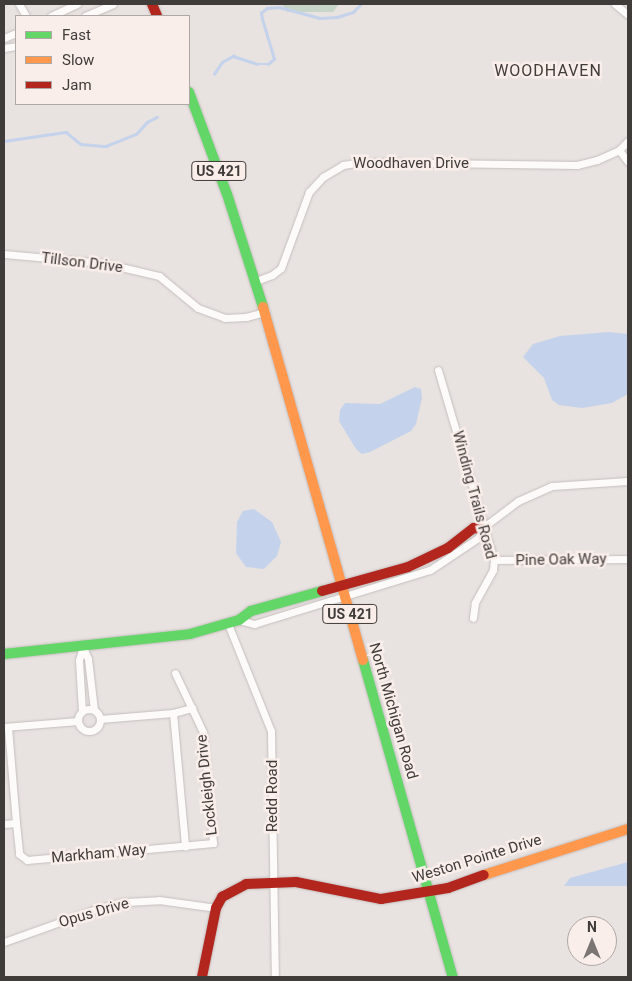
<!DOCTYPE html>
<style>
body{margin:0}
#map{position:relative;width:632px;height:981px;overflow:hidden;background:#e8e2e0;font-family:Roboto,sans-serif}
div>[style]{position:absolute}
.green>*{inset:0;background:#c8d5c9}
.water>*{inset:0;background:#c4d3eb}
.stream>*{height:2.5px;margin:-1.25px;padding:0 1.25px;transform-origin:1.25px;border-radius:1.25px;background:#c4d3eb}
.roads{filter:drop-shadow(0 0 1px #c4bfbe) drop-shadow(0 0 1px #c4bfbe)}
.street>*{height:7px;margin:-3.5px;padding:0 3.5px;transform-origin:3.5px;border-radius:3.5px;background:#fcfbfa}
.street>.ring{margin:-3.5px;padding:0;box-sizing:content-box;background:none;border:7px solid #fcfbfa;border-radius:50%}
.fast>*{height:10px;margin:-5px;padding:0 5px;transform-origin:5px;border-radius:5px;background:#63d668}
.slow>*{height:10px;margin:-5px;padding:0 5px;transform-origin:5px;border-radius:5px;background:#ff974d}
.jam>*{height:10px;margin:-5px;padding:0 5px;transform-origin:5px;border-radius:5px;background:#b3261e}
span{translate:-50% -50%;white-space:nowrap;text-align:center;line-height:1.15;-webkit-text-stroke:5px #f9eeea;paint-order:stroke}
.shield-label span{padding:1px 4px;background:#f9eeea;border:1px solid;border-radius:4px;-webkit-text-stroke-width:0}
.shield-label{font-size:14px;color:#403c3a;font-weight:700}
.street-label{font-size:15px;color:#403c3a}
.neighbourhood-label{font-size:16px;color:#403c3a;letter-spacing:1px}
.frame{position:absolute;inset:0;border:5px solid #403c3a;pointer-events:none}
.legend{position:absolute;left:15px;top:15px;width:175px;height:90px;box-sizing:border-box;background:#f9eeea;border:1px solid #afa7a4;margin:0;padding:6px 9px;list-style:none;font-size:15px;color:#403c3a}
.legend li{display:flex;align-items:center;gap:10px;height:25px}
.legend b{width:25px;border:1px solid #afa7a4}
.north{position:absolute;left:567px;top:916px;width:50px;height:50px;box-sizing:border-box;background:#f9eeea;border:1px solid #afa7a4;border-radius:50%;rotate:0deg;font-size:14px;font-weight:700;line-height:20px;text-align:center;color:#403c3a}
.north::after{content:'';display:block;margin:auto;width:18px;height:22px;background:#7b7674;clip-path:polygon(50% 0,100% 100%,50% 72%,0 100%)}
</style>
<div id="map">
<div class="green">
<i style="clip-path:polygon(282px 4px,339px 4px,333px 12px,287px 12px)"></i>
</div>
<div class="water">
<i style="clip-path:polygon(609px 332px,628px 334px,628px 394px,612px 403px,582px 408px,559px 405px,552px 400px,544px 378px,523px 357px,533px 344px,560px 336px)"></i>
<i style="clip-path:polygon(415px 387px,421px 389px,422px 398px,416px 424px,411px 431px,370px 452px,362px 454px,356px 449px,339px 421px,340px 410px,345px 403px,380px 404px)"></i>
<i style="clip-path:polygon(254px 509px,272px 522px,281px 542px,277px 556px,264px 569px,246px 567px,236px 553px,237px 522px,243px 511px)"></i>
<i style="clip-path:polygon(628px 862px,628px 886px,564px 886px,570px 878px)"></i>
</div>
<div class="stream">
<i style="left:214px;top:74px;width:14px;rotate:-56deg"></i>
<i style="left:222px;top:62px;width:13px;rotate:-29deg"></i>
<i style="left:233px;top:56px;width:25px;rotate:18deg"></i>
<i style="left:257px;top:64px;width:11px"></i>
<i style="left:268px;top:64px;width:8px;rotate:-40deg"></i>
<i style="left:274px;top:59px;width:42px;rotate:-106.7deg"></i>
<i style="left:262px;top:19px;width:6px;rotate:-99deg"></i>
<i style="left:261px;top:13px;width:8px;rotate:-40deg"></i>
<i style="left:267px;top:8px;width:12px;rotate:-5deg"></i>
<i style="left:279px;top:7px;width:42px;rotate:15deg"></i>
<i style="left:320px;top:18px;width:17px;rotate:-3deg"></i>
<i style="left:337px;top:17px;width:17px;rotate:-17deg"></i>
<i style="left:353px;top:12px;width:11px;rotate:-45deg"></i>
<i style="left:4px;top:141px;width:63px;rotate:-8.3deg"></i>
<i style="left:66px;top:132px;width:19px;rotate:39deg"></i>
<i style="left:81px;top:144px;width:25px;rotate:5deg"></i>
<i style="left:106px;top:146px;width:32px;rotate:-22deg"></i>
<i style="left:136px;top:134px;width:16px;rotate:-47deg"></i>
<i style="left:147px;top:122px;width:11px;rotate:-27deg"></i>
</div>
<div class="roads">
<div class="street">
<i style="left:19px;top:4px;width:14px;rotate:60deg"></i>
<i style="left:615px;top:4px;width:17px;rotate:40deg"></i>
<i style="left:51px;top:16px;width:29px;rotate:-25deg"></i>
<i style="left:85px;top:16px;width:30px;rotate:-23deg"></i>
<i style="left:4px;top:38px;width:13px;rotate:-23deg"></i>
<i style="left:4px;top:48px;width:12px;rotate:-9deg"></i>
<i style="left:619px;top:150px;width:15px;rotate:53deg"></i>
<i style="left:4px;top:254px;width:100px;rotate:5.1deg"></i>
<i style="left:104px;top:263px;width:57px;rotate:13.3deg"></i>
<i style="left:159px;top:276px;width:50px;rotate:39.4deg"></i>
<i style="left:198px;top:308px;width:29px;rotate:20deg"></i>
<i style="left:225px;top:318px;width:21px;rotate:-3deg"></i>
<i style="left:246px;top:317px;width:20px;rotate:-15deg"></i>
<i style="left:256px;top:281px;width:17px;rotate:-21deg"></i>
<i style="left:272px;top:275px;width:11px;rotate:-38deg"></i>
<i style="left:281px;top:268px;width:81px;rotate:-69.8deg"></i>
<i style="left:309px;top:192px;width:21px;rotate:-47deg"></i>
<i style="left:323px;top:177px;width:23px;rotate:-31deg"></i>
<i style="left:343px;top:165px;width:20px;rotate:-9deg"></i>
<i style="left:363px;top:162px;width:214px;rotate:0.8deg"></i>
<i style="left:577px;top:165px;width:21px;rotate:-14deg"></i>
<i style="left:597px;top:160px;width:24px;rotate:-24deg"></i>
<i style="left:619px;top:150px;width:13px;rotate:-45deg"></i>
<i style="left:438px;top:370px;width:198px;rotate:73.6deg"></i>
<i style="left:494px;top:560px;width:10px;rotate:96deg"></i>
<i style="left:493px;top:570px;width:38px;rotate:119deg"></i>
<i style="left:475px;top:603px;width:15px;rotate:98deg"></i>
<i style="left:494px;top:560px;width:134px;rotate:-0.4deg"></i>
<i style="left:239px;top:620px;width:16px;rotate:15deg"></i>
<i style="left:254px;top:624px;width:184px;rotate:-17.1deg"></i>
<i style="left:430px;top:570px;width:58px;rotate:-33.7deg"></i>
<i style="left:478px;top:538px;width:14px;rotate:-60deg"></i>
<i style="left:485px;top:526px;width:41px;rotate:-37.1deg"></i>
<i style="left:518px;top:501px;width:37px;rotate:-24deg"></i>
<i style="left:552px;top:486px;width:76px;rotate:-3.8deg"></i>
<i style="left:228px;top:624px;width:115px;rotate:68.1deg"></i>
<i style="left:271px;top:731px;width:246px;rotate:89.1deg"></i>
<i style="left:83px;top:647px;width:13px;rotate:67deg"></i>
<i style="left:88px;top:659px;width:51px;rotate:83.3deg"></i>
<i class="ring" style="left:78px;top:709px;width:15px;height:15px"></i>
<i style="left:82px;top:711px;width:51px;rotate:-93.4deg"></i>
<i style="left:79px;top:660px;width:14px;rotate:-73deg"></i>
<i style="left:173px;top:713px;width:134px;rotate:84.8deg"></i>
<i style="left:100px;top:719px;width:73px;rotate:-4.7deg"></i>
<i style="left:173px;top:713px;width:20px;rotate:-15deg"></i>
<i style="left:4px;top:727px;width:74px;rotate:-4.6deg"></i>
<i style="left:16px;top:823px;width:31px;rotate:84deg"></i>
<i style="left:19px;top:854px;width:10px;rotate:37deg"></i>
<i style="left:27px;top:860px;width:187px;rotate:-5.2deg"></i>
<i style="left:213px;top:843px;width:111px;rotate:-95.1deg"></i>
<i style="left:203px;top:732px;width:65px;rotate:-115.4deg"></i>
<i style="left:4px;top:824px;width:12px;rotate:-5deg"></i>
<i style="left:16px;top:823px;width:96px;rotate:-94.8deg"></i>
<i style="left:4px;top:942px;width:98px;rotate:-19.7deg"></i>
<i style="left:96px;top:909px;width:30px;rotate:-14deg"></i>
<i style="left:125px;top:902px;width:34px;rotate:-3deg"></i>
<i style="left:159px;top:900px;width:58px;rotate:8deg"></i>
</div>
<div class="fast">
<i style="left:189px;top:92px;width:109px;rotate:69.6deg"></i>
<i style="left:227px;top:194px;width:119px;rotate:72.3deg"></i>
<i style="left:4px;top:654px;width:187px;rotate:-6.1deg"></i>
<i style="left:190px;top:634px;width:51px;rotate:-15.9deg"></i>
<i style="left:239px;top:620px;width:15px;rotate:-37deg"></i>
<i style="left:251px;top:611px;width:74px;rotate:-15.7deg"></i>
<i style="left:363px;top:660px;width:330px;rotate:74.2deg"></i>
</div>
<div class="slow">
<i style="left:263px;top:307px;width:367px;rotate:74.2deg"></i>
<i style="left:484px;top:875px;width:151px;rotate:-17.7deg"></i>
</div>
<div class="jam">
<i style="left:152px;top:4px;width:13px;rotate:67deg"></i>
<i style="left:322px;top:591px;width:89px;rotate:-15.6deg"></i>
<i style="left:408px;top:567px;width:44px;rotate:-25.4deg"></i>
<i style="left:448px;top:548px;width:33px;rotate:-38deg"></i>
<i style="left:474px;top:528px;width:8px;rotate:7deg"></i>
<i style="left:202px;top:977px;width:70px;rotate:-78.5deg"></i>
<i style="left:216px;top:908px;width:13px;rotate:-61deg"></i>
<i style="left:222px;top:897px;width:27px;rotate:-28deg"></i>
<i style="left:246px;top:884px;width:50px;rotate:-2.3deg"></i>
<i style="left:296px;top:882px;width:87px;rotate:11.3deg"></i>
<i style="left:381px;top:899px;width:68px;rotate:-9.3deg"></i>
<i style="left:448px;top:888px;width:38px;rotate:-20deg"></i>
</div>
</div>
<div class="shield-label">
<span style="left:219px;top:171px">US 421</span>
<span style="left:350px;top:614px">US 421</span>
</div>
<div class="street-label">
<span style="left:411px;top:164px">Woodhaven Drive</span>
<span style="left:82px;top:263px;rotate:7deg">Tillson Drive</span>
<span style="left:474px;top:495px;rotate:75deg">Winding Trails Road</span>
<span style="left:561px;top:560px;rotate:-1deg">Pine Oak Way</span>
<span style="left:393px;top:711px;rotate:74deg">North Michigan Road</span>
<span style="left:207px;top:785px;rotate:-96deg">Lockleigh Drive</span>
<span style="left:273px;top:796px;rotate:-90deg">Redd Road</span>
<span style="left:99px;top:854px;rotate:-5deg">Markham Way</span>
<span style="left:477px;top:859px;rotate:-17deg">Weston Pointe Drive</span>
<span style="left:94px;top:913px;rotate:-16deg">Opus Drive</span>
</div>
<div class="neighbourhood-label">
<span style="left:548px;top:71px">WOODHAVEN</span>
</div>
<div class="frame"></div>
<ul class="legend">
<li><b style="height:6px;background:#63d668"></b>Fast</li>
<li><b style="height:6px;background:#ff974d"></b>Slow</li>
<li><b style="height:6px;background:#b3261e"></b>Jam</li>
</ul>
<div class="north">N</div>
</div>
